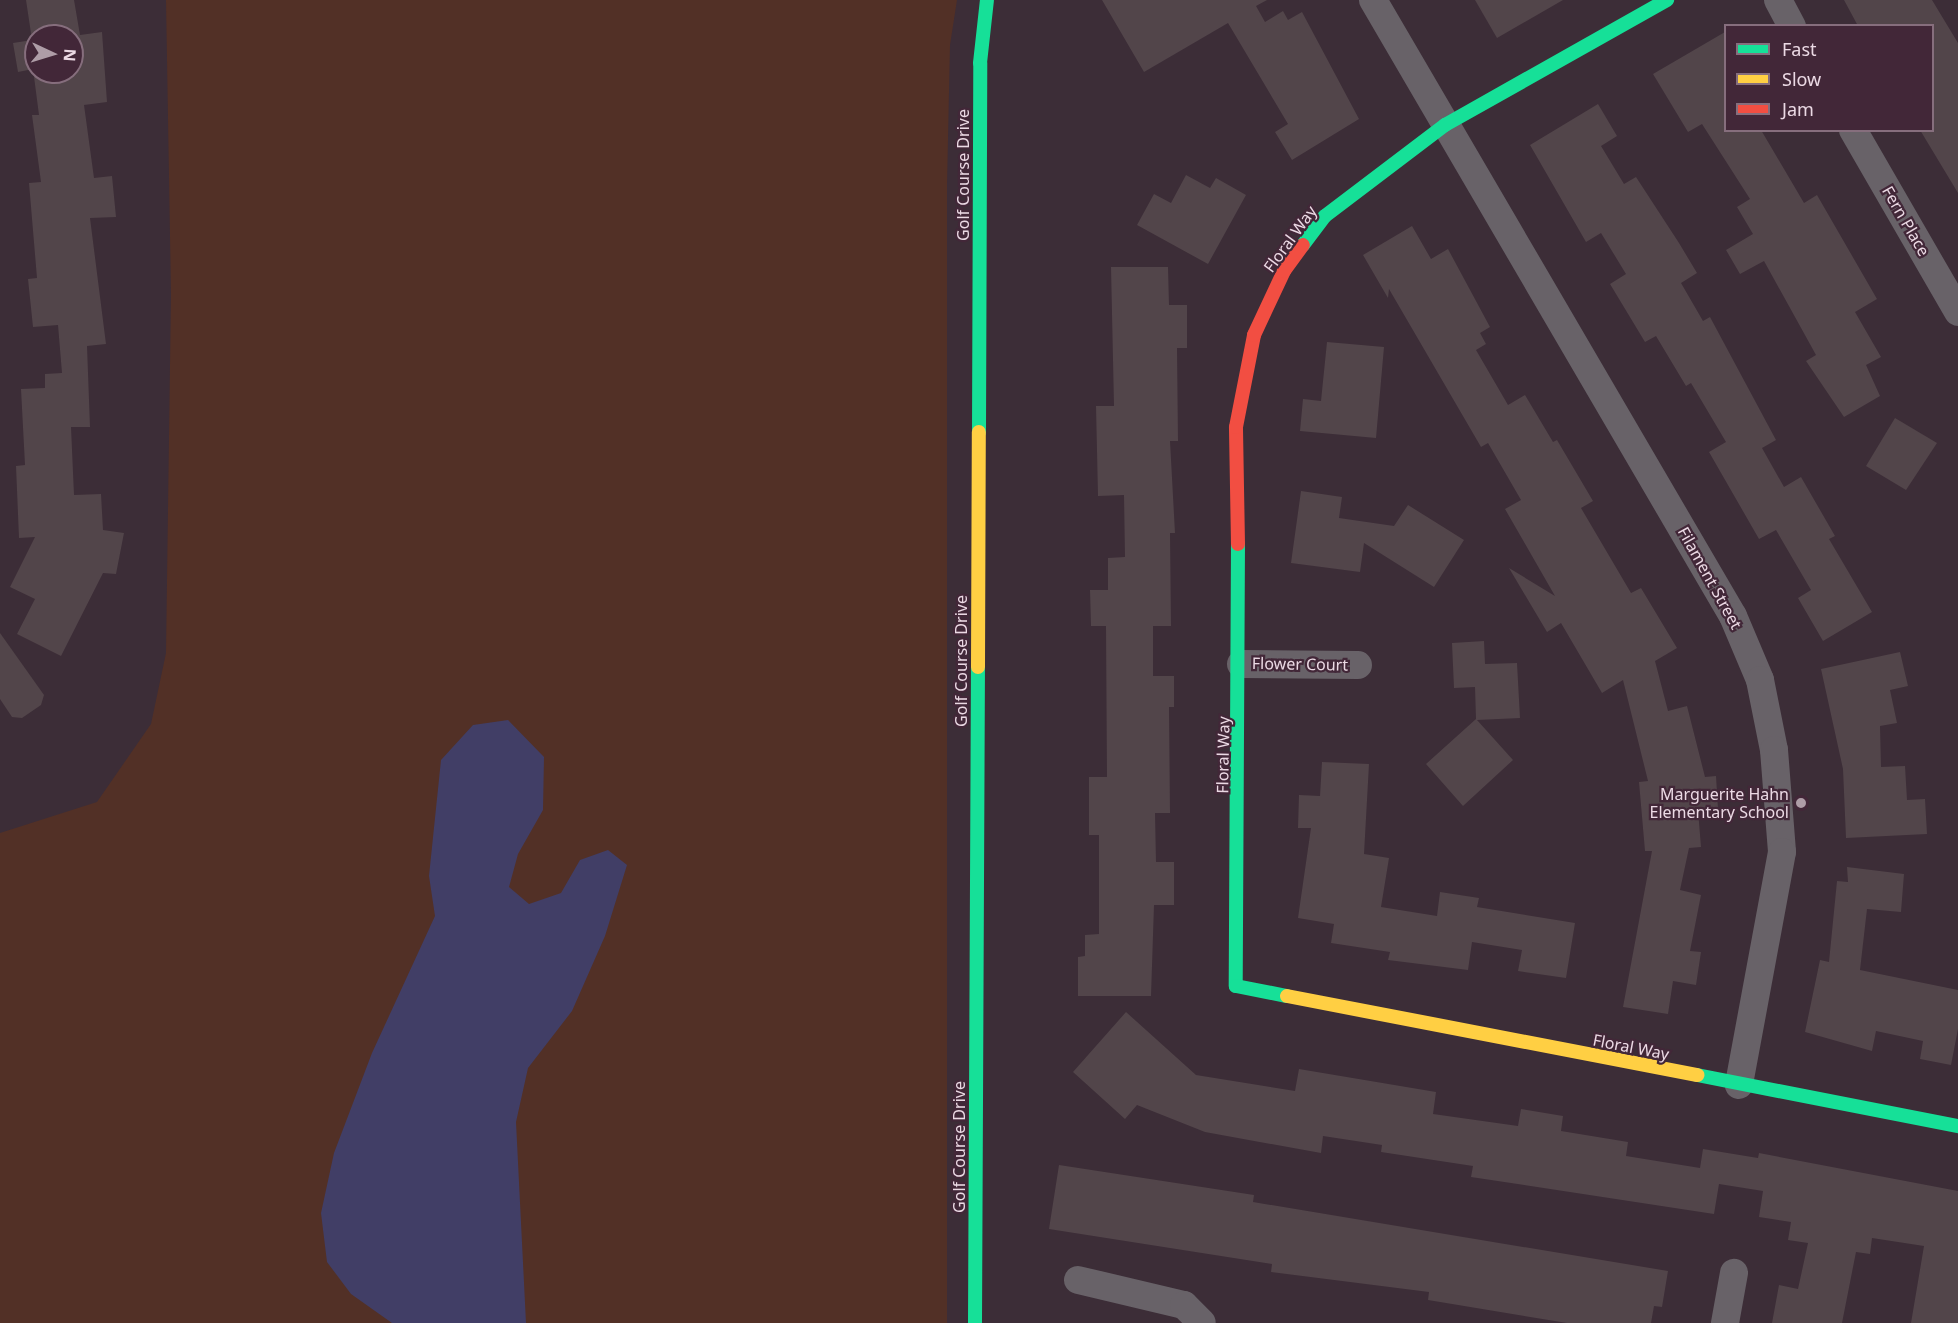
<!DOCTYPE html>
<style>
body{margin:0}
#map{position:relative;width:1958px;height:1323px;overflow:hidden;background:#3c2d37;font-family:"Noto Sans",sans-serif}
div>[style]{position:absolute}
.green>*{inset:0;background:#523026}
.water>*{inset:0;background:#413e66}
.building>*{inset:0;background:#52454a}
.street>*{height:28px;margin:-14px;padding:0 14px;transform-origin:14px;border-radius:14px;background:#686268}
.fast>*{height:14px;margin:-7px;padding:0 7px;transform-origin:7px;border-radius:7px;background:#16e098}
.slow>*{height:14px;margin:-7px;padding:0 7px;transform-origin:7px;border-radius:7px;background:#ffcf43}
.jam>*{height:14px;margin:-7px;padding:0 7px;transform-origin:7px;border-radius:7px;background:#f24e42}
.dots>*{width:16px;height:16px;translate:-50% -50%;box-sizing:border-box;border:3px solid #422738;border-radius:50%}
span{translate:-50% -50%;white-space:nowrap;text-align:center;line-height:1.15;-webkit-text-stroke:4.5px #422738;paint-order:stroke}
.street-label{font-size:16px;color:#ebd9e4}
.poi-label{font-size:16px;color:#ebd9e4}
.right{translate:-100% -50%;text-align:right}
.legend{position:absolute;left:1724px;top:24px;width:210px;height:108px;box-sizing:border-box;background:#422738;border:2px solid #866e7d;margin:0;padding:8px 10px;list-style:none;font-size:18px;color:#ebd9e4}
.legend li{display:flex;align-items:center;gap:12px;height:30px}
.legend b{width:30px;border:2px solid #866e7d}
.north{position:absolute;left:24px;top:24px;width:60px;height:60px;box-sizing:border-box;background:#422738;border:2px solid #866e7d;border-radius:50%;rotate:94deg;font-size:16px;font-weight:700;line-height:24px;text-align:center;color:#ebd9e4}
.north::after{content:'';display:block;margin:auto;width:21px;height:27px;background:#ae9da7;clip-path:polygon(50% 0,100% 100%,50% 72%,0 100%)}
</style>
<div id="map">
<div class="green">
<i style="clip-path:polygon(166px 0,957px 0,950px 45px,947px 185px,947px 1323px,0 1323px,0 833px,97px 802px,151px 724px,166px 653px,171px 294px)"></i>
</div>
<div class="water">
<i style="clip-path:polygon(508px 720px,544px 757px,543px 810px,518px 854px,509px 887px,529px 904px,561px 893px,580px 860px,608px 850px,627px 865px,605px 936px,572px 1011px,528px 1068px,516px 1122px,526px 1323px,392px 1323px,351px 1294px,327px 1262px,321px 1213px,334px 1153px,372px 1053px,435px 916px,429px 876px,441px 760px,473px 725px)"></i>
</div>
<div class="building">
<i style="clip-path:polygon(evenodd,26px 0,74px 0,80px 35px,102px 32px,107px 102px,84px 105px,94px 178px,112px 176px,116px 217px,90px 218px,106px 344px,87px 346px,90px 427px,71px 427px,74px 495px,101px 494px,103px 530px,124px 533px,116px 574px,103px 573px,61px 656px,17px 634px,35px 599px,10px 587px,35px 537px,19px 538px,16px 466px,25px 465px,21px 389px,45px 388px,45px 374px,62px 373px,58px 325px,33px 327px,28px 279px,37px 278px,29px 183px,41px 182px,32px 115px,39px 115px,33px 69px,18px 72px,13px 43px,32px 40px,26px 0,36px 36px,72px 36px,72px 72px,36px 72px,36px 36px)"></i>
<i style="clip-path:polygon(1102px 0,1267px 0,1256px 6px,1265px 22px,1283px 11px,1288px 20px,1302px 12px,1359px 119px,1292px 160px,1275px 132px,1288px 124px,1228px 23px,1144px 72px)"></i>
<i style="clip-path:polygon(1475px 0,1563px 0,1497px 38px)"></i>
<i style="clip-path:polygon(1844px 0,1932px 0,1958px 43px,1958px 193px,1920px 130px,1932px 130px,1932px 26px,1858px 26px)"></i>
<i style="clip-path:polygon(1725px 32px,1725px 130px,1761px 130px,1804px 203px,1817px 195px,1877px 299px,1855px 312px,1881px 357px,1866px 365px,1880px 396px,1844px 417px,1806px 361px,1816px 355px,1764px 261px,1740px 274px,1726px 250px,1753px 234px,1737px 207px,1750px 199px,1702px 124px,1688px 132px,1653px 74px)"></i>
<i style="clip-path:polygon(1598px 104px,1617px 136px,1601px 146px,1624px 184px,1636px 177px,1679px 243px,1697px 273px,1681px 283px,1703px 321px,1710px 317px,1776px 440px,1762px 448px,1784px 487px,1801px 477px,1835px 536px,1829px 539px,1872px 612px,1823px 641px,1798px 598px,1811px 590px,1776px 530px,1759px 539px,1709px 452px,1726px 442px,1691px 383px,1686px 386px,1656px 336px,1645px 342px,1610px 284px,1626px 274px,1601px 233px,1586px 242px,1530px 145px)"></i>
<i style="clip-path:polygon(1186px 175px,1210px 188px,1216px 178px,1246px 195px,1208px 264px,1137px 225px,1154px 194px,1171px 203px)"></i>
<i style="clip-path:polygon(1412px 226px,1431px 259px,1448px 249px,1490px 327px,1480px 333px,1486px 344px,1476px 350px,1508px 405px,1525px 395px,1553px 442px,1557px 440px,1593px 501px,1581px 508px,1631px 593px,1641px 588px,1677px 648px,1655px 661px,1668px 711px,1687px 706px,1705px 777px,1716px 776px,1718px 809px,1698px 810px,1701px 847px,1689px 848px,1680px 890px,1701px 895px,1690px 951px,1701px 952px,1696px 985px,1673px 981px,1668px 1014px,1623px 1007px,1652px 851px,1645px 851px,1639px 782px,1648px 781px,1623px 680px,1602px 693px,1561px 623px,1547px 632px,1509px 568px,1555px 596px,1505px 509px,1521px 500px,1488px 443px,1481px 447px,1389px 289px,1388px 298px,1363px 255px)"></i>
<i style="clip-path:polygon(1111px 267px,1168px 267px,1169px 305px,1187px 305px,1187px 348px,1177px 348px,1178px 441px,1170px 441px,1175px 533px,1170px 533px,1171px 626px,1153px 626px,1153px 676px,1174px 676px,1174px 707px,1169px 707px,1170px 813px,1155px 813px,1156px 862px,1174px 862px,1174px 905px,1154px 905px,1151px 996px,1078px 996px,1078px 957px,1085px 956px,1085px 935px,1099px 934px,1099px 835px,1089px 835px,1089px 777px,1107px 777px,1106px 626px,1091px 626px,1090px 590px,1108px 590px,1108px 558px,1125px 557px,1124px 495px,1098px 496px,1096px 406px,1114px 406px)"></i>
<i style="clip-path:polygon(1327px 342px,1384px 347px,1376px 438px,1300px 431px,1303px 399px,1321px 401px)"></i>
<i style="clip-path:polygon(1895px 418px,1937px 443px,1906px 490px,1866px 466px)"></i>
<i style="clip-path:polygon(1301px 491px,1342px 497px,1339px 518px,1394px 526px,1408px 505px,1464px 540px,1434px 587px,1364px 543px,1360px 572px,1291px 563px)"></i>
<i style="clip-path:polygon(0 633px,44px 695px,41px 705px,22px 718px,12px 717px,0 699px)"></i>
<i style="clip-path:polygon(1484px 641px,1485px 664px,1517px 663px,1520px 718px,1477px 720px,1513px 760px,1463px 806px,1426px 764px,1476px 719px,1475px 687px,1454px 688px,1452px 643px)"></i>
<i style="clip-path:polygon(1900px 652px,1908px 686px,1890px 690px,1897px 723px,1880px 726px,1881px 767px,1905px 766px,1907px 800px,1925px 799px,1927px 834px,1846px 838px,1843px 769px,1821px 669px)"></i>
<i style="clip-path:polygon(1322px 762px,1369px 764px,1364px 854px,1389px 858px,1381px 907px,1437px 916px,1440px 892px,1479px 898px,1477px 907px,1575px 923px,1566px 978px,1518px 971px,1522px 950px,1472px 942px,1468px 970px,1388px 960px,1390px 952px,1331px 943px,1334px 924px,1298px 918px,1311px 828px,1298px 828px,1299px 795px,1320px 796px)"></i>
<i style="clip-path:polygon(1847px 867px,1904px 874px,1901px 912px,1867px 909px,1860px 970px,1958px 990px,1958px 1029px,1951px 1065px,1920px 1059px,1923px 1041px,1876px 1031px,1872px 1051px,1805px 1032px,1820px 960px,1829px 962px,1837px 881px,1848px 882px)"></i>
<i style="clip-path:polygon(1126px 1012px,1196px 1075px,1295px 1091px,1299px 1069px,1436px 1092px,1433px 1114px,1518px 1126px,1521px 1109px,1563px 1116px,1561px 1131px,1628px 1142px,1626px 1156px,1700px 1168px,1703px 1149px,1758px 1158px,1759px 1153px,1958px 1191px,1958px 1323px,1911px 1323px,1924px 1246px,1872px 1238px,1870px 1254px,1856px 1252px,1842px 1323px,1772px 1323px,1779px 1285px,1798px 1289px,1808px 1243px,1788px 1240px,1791px 1222px,1759px 1217px,1763px 1191px,1719px 1184px,1714px 1214px,1471px 1177px,1473px 1166px,1381px 1152px,1382px 1145px,1323px 1136px,1321px 1153px,1205px 1132px,1137px 1105px,1125px 1119px,1073px 1072px)"></i>
<i style="clip-path:polygon(1059px 1165px,1254px 1195px,1253px 1202px,1668px 1271px,1662px 1307px,1654px 1306px,1651px 1323px,1567px 1323px,1428px 1300px,1429px 1292px,1271px 1272px,1272px 1264px,1049px 1229px)"></i>
</div>
<div class="street">
<i style="left:1373px;top:0;width:713px;rotate:59.7deg"></i>
<i style="left:1733px;top:616px;width:69px;rotate:67.1deg"></i>
<i style="left:1760px;top:680px;width:71px;rotate:78.7deg"></i>
<i style="left:1774px;top:750px;width:102px;rotate:85.5deg"></i>
<i style="left:1782px;top:852px;width:237px;rotate:100.5deg"></i>
<i style="left:1778px;top:0;width:30px;rotate:62deg"></i>
<i style="left:1853px;top:130px;width:210px;rotate:60deg"></i>
<i style="left:1241px;top:664px;width:117px;rotate:0.5deg"></i>
<i style="left:1078px;top:1280px;width:109px;rotate:13.3deg"></i>
<i style="left:1184px;top:1305px;width:25px;rotate:45deg"></i>
<i style="left:1725px;top:1323px;width:51px;rotate:-79.8deg"></i>
</div>
<div class="fast">
<i style="left:1303px;top:245px;width:36px;rotate:-53deg"></i>
<i style="left:1325px;top:216px;width:151px;rotate:-37.2deg"></i>
<i style="left:1445px;top:125px;width:255px;rotate:-29.4deg"></i>
<i style="left:979px;top:432px;width:369px;rotate:-89.8deg"></i>
<i style="left:980px;top:63px;width:63px;rotate:-83.7deg"></i>
<i style="left:1238px;top:544px;width:442px;rotate:90.3deg"></i>
<i style="left:1236px;top:986px;width:52px;rotate:11.1deg"></i>
<i style="left:1697px;top:1075px;width:266px;rotate:11.1deg"></i>
<i style="left:975px;top:1323px;width:656px;rotate:-89.74deg"></i>
</div>
<div class="slow">
<i style="left:978px;top:667px;width:235px;rotate:-89.8deg"></i>
<i style="left:1287px;top:996px;width:418px;rotate:10.9deg"></i>
</div>
<div class="jam">
<i style="left:1238px;top:544px;width:117px;rotate:-91deg"></i>
<i style="left:1236px;top:427px;width:94px;rotate:-78.9deg"></i>
<i style="left:1254px;top:335px;width:71px;rotate:-64.9deg"></i>
<i style="left:1284px;top:271px;width:32px;rotate:-54deg"></i>
</div>
<div class="dots">
<i style="left:1801px;top:803px;background:#ae9da7"></i>
</div>
<div class="street-label">
<span style="left:963px;top:175px;rotate:-90deg">Golf Course Drive</span>
<span style="left:1906px;top:221px;rotate:60deg">Fern Place</span>
<span style="left:1290px;top:239px;rotate:-54deg">Floral Way</span>
<span style="left:1710px;top:578px;rotate:61deg">Filament Street</span>
<span style="left:961px;top:661px;rotate:-90deg">Golf Course Drive</span>
<span style="left:1300px;top:664px;rotate:1deg">Flower Court</span>
<span style="left:1223px;top:755px;rotate:-89deg">Floral Way</span>
<span style="left:1631px;top:1047px;rotate:11deg">Floral Way</span>
<span style="left:959px;top:1147px;rotate:-90deg">Golf Course Drive</span>
</div>
<div class="poi-label">
<span class="right" style="left:1789px;top:803px">Marguerite Hahn<br>Elementary School</span>
</div>
<ul class="legend">
<li><b style="height:8px;background:#16e098"></b>Fast</li>
<li><b style="height:8px;background:#ffcf43"></b>Slow</li>
<li><b style="height:8px;background:#f24e42"></b>Jam</li>
</ul>
<div class="north">N</div>
</div>
